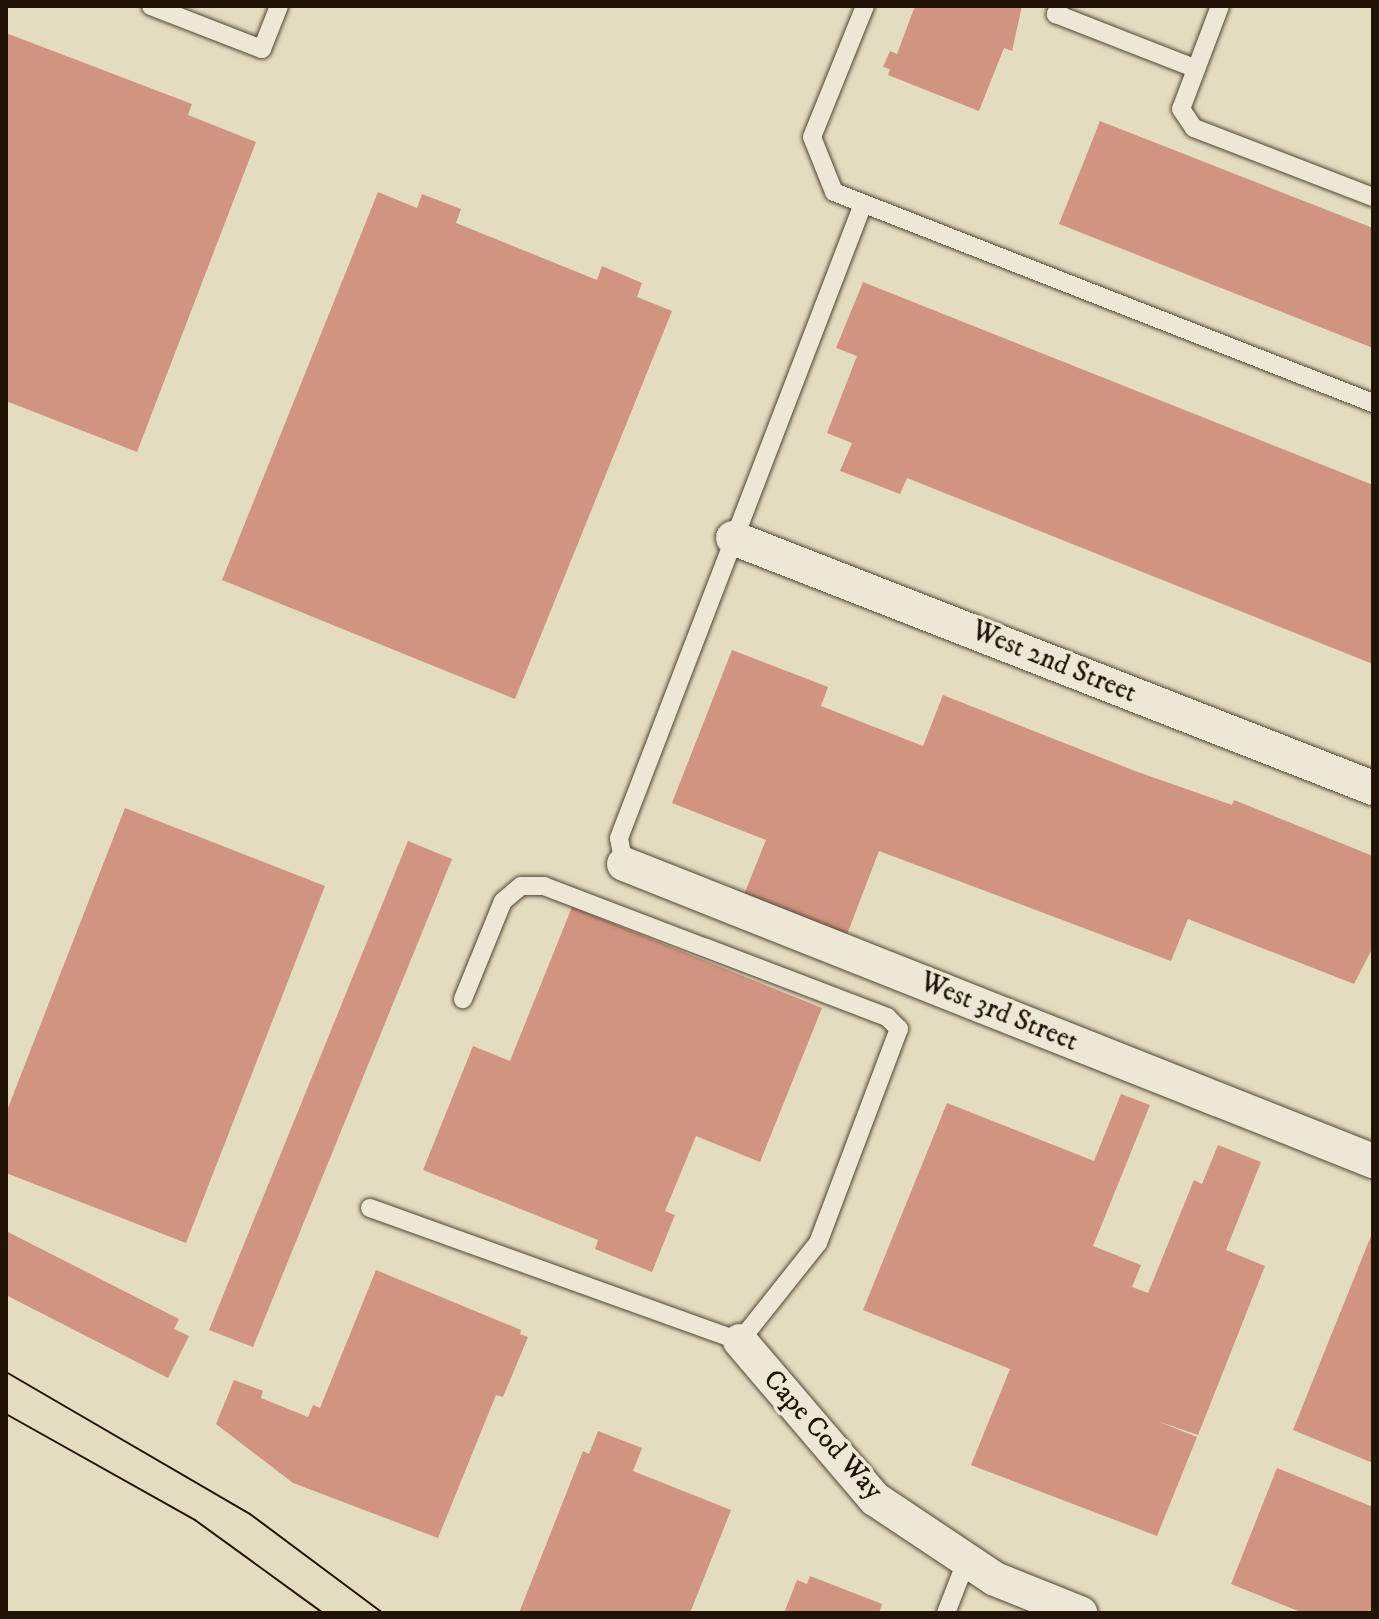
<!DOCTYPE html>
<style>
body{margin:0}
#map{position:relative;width:1379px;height:1619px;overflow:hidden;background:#e4dcbf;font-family:"IM FELL DW Pica",serif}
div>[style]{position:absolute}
.building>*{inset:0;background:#d19481}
.roads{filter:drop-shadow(0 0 2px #524535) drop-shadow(0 0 2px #524535)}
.service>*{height:18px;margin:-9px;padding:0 9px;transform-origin:9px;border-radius:9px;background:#ede8d5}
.minor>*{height:34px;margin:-17px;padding:0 17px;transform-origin:17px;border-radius:17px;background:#ede8d5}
.tram>*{height:2px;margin:-1px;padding:0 1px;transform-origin:1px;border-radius:1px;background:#221307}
span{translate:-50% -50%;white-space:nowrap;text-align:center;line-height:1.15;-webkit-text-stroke:7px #ede8d5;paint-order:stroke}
.street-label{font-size:28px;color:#221307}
.frame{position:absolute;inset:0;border:8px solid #221307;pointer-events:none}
</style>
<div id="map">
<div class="building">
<i style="clip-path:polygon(915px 6px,1022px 6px,1012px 51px,1004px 48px,979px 111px,888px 75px,890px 69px,883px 67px,890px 51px,897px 54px)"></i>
<i style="clip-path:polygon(6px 33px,192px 104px,188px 115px,256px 142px,137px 452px,6px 401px)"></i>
<i style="clip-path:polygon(1100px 121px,1373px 228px,1373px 348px,1059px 224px)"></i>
<i style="clip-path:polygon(378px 192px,417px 208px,422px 194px,461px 209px,456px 223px,597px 280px,602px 266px,642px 283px,637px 297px,672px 311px,515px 699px,222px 580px)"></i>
<i style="clip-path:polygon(863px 282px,1373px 485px,1373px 664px,907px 478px,900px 494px,840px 471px,852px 443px,827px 433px,857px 356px,836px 348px)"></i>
<i style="clip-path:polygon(732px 650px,828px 687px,821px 706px,923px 746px,943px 695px,1135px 771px,1232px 805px,1234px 800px,1373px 856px,1373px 947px,1354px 984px,1188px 919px,1171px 961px,879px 851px,846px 937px,743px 897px,766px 840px,672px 803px)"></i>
<i style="clip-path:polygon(125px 808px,325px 886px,186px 1243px,6px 1173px,6px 1113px)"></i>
<i style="clip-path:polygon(408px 841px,452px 859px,253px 1347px,209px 1330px)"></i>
<i style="clip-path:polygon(572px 907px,822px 1008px,760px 1162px,696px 1136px,665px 1211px,675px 1215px,652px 1272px,595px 1249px,598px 1240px,423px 1170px,473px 1046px,510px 1061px)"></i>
<i style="clip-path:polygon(1121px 1094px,1150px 1105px,1093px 1246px,1141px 1265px,1132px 1287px,1148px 1293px,1194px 1180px,1202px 1184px,1218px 1145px,1261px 1162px,1226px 1250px,1265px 1266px,1198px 1435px,1157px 1421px,1197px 1437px,1157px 1536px,971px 1465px,1010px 1369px,863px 1310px,947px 1103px,1094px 1161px)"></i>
<i style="clip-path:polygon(6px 1231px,179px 1319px,174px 1329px,189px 1336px,168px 1378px,6px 1295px)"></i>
<i style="clip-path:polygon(1373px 1231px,1373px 1463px,1293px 1430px)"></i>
<i style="clip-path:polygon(376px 1270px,521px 1330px,520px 1334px,528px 1337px,503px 1397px,496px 1395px,438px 1538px,293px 1483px,216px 1424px,234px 1380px,263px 1391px,261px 1398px,308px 1417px,313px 1405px,320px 1408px)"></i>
<i style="clip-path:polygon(598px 1431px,642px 1448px,633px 1471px,731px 1510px,690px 1613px,519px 1613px,583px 1451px,589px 1454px)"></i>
<i style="clip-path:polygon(1277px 1468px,1373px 1507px,1373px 1613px,1303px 1613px,1231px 1584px)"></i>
<i style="clip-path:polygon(810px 1576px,882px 1604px,879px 1613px,784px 1613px,797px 1580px,807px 1584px)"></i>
</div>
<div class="roads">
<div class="service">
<i style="left:151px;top:6px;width:119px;rotate:21.2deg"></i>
<i style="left:262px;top:49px;width:46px;rotate:-68.4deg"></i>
<i style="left:865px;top:6px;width:141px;rotate:112deg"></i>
<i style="left:812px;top:137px;width:59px;rotate:68.2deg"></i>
<i style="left:834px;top:192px;width:579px;rotate:21.38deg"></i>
<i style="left:1059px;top:6px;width:9px;rotate:111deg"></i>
<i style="left:1056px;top:14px;width:150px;rotate:21.4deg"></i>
<i style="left:1220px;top:6px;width:110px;rotate:110.7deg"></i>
<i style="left:1181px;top:109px;width:23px;rotate:56deg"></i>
<i style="left:1194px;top:128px;width:192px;rotate:21.1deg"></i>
<i style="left:624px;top:864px;width:26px;rotate:-101deg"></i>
<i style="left:619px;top:838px;width:679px;rotate:-68.95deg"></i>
<i style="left:370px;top:1208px;width:393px;rotate:19.8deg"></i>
<i style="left:740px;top:1341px;width:125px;rotate:-51.5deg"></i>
<i style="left:818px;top:1243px;width:229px;rotate:-69.3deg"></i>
<i style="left:899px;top:1029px;width:17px;rotate:-135deg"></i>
<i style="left:887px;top:1017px;width:367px;rotate:-159.1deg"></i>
<i style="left:544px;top:886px;width:23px;rotate:180deg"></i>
<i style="left:521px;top:886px;width:23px;rotate:140deg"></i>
<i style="left:503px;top:901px;width:106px;rotate:112.2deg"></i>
<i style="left:946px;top:1613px;width:58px;rotate:-68.7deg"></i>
</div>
<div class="minor">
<i style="left:733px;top:538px;width:687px;rotate:21.34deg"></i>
<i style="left:624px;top:864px;width:806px;rotate:21.63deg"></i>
<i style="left:740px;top:1341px;width:208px;rotate:49.5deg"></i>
<i style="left:875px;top:1499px;width:144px;rotate:33.7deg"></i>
<i style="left:995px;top:1579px;width:92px;rotate:21.8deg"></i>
</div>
</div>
<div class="tram">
<i style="left:6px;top:1372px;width:282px;rotate:30.2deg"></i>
<i style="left:250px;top:1514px;width:166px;rotate:36.7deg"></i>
<i style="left:6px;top:1414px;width:217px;rotate:29.3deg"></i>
<i style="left:195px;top:1520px;width:158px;rotate:36deg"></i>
</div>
<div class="street-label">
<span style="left:1054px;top:662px;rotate:22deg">West 2nd Street</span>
<span style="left:999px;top:1012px;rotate:22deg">West 3rd Street</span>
<span style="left:823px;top:1435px;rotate:48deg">Cape Cod Way</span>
</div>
<div class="frame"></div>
</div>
